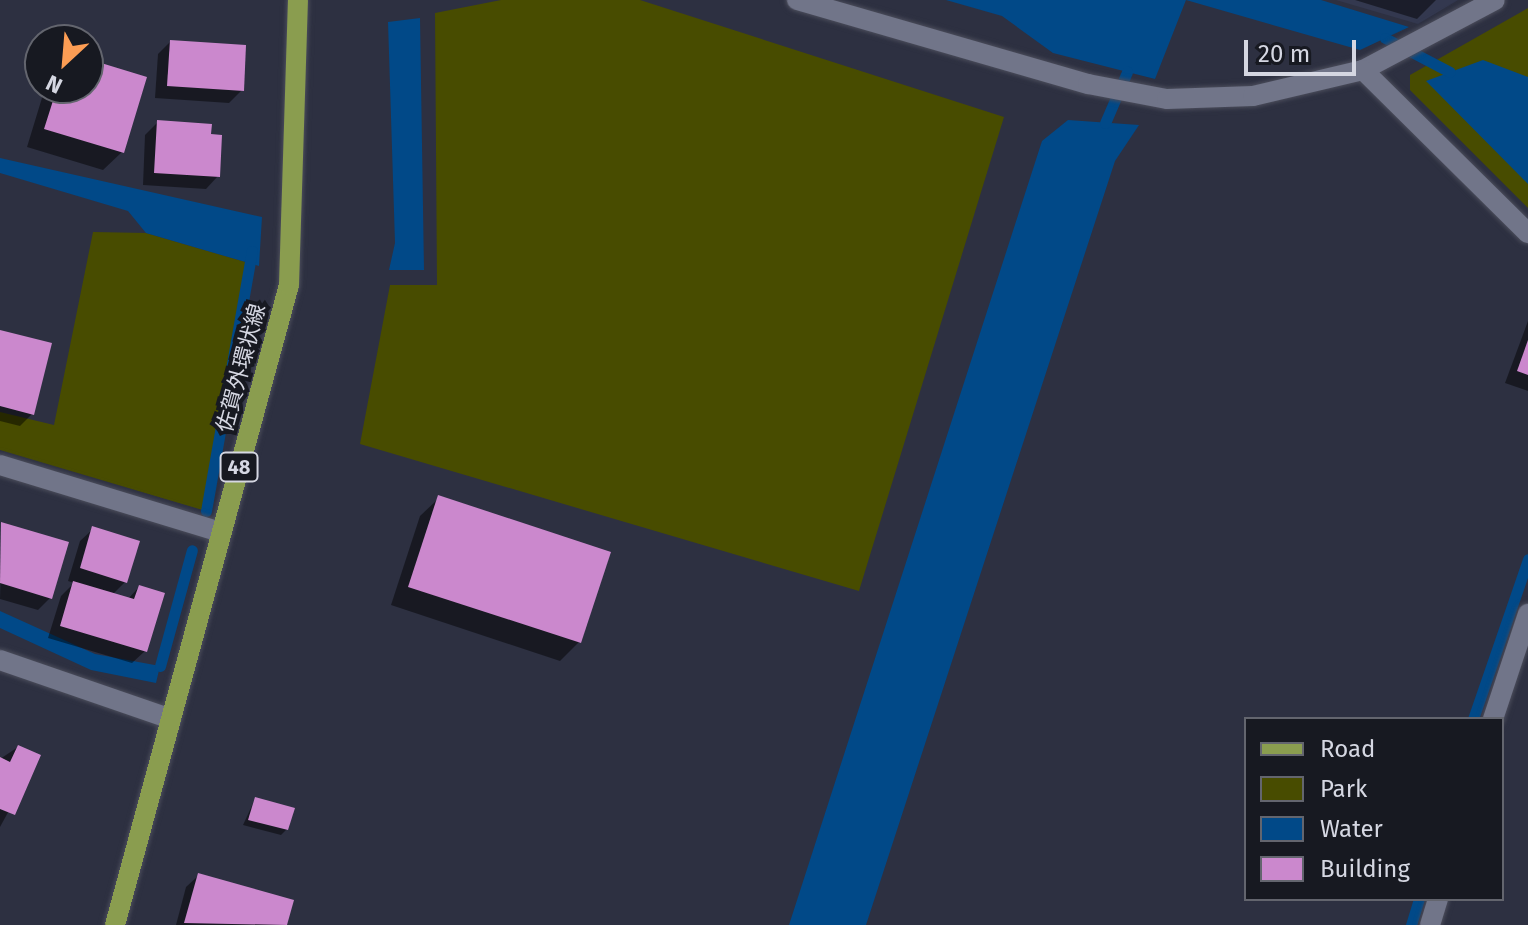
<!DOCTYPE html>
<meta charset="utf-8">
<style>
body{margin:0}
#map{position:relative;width:1528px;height:925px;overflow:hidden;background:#2d3041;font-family:"Fira Sans","Noto Sans JP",sans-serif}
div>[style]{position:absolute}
.built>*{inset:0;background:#33384f}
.green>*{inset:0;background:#484c00}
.water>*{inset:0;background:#014988}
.shadow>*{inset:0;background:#0007}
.stream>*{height:11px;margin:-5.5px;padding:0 5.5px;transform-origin:5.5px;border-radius:5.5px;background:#014988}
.building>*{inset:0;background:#cb88cd}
.roads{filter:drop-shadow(0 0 2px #4b4d5b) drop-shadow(0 0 2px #4b4d5b)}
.minor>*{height:20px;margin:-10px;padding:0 10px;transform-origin:10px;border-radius:10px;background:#717589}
.primary>*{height:20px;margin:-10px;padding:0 10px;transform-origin:10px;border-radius:10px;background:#8a9d4f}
span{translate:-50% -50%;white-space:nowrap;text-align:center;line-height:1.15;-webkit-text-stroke:8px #171921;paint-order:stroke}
.shield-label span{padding:2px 6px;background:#171921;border:2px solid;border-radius:6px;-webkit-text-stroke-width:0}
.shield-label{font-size:20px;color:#d5d7e2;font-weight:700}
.street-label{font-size:22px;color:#d5d7e2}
.legend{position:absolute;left:1244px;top:717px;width:260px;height:184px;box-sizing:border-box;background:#171921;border:2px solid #63656e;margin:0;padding:10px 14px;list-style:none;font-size:24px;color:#d5d7e2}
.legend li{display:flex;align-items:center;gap:16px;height:40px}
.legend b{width:40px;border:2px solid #63656e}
.north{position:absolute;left:24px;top:24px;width:80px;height:80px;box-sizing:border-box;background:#171921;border:2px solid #63656e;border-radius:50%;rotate:206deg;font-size:22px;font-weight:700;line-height:32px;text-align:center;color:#d5d7e2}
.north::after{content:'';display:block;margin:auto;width:28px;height:36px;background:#fc9d54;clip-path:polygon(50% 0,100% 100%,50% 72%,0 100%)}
.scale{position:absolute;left:1244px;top:40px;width:112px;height:36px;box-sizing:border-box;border:4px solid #d5d7e2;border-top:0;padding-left:10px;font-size:24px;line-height:28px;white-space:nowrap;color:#d5d7e2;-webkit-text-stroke:6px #171921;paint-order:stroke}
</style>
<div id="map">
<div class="built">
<i style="clip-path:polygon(1336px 0,1458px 0,1418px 24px)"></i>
</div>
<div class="green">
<i style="clip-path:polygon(501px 0,640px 0,1004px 117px,859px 591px,360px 444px,390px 285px,437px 285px,435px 13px)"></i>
<i style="clip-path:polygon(1528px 8px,1528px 208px,1410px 90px,1410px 75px)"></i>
<i style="clip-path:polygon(93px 232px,146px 233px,249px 263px,206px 511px,0 450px,0 412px,54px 425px)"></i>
</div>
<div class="water">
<i style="clip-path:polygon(946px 0,1321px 0,1409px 27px,1360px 50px,1186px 0,1155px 79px,1053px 53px,1002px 16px)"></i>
<i style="clip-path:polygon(420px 18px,424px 270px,389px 270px,395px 243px,388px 22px)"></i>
<i style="clip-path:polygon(1483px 60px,1528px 77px,1528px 184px,1426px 81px)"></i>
<i style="clip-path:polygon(1068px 120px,1139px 125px,1115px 161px,866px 925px,789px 925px,1042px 141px)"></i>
<i style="clip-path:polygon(0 158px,262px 217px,259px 266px,146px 233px,128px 211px,0 173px)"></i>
<i style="clip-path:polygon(0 611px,95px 654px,160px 666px,156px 683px,91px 670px,0 628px)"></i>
</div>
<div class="shadow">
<i style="clip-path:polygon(1355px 0,1436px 0,1417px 19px)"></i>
<i style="clip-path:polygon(170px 42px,242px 90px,229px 103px,155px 98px,158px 54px)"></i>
<i style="clip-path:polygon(88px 61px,122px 152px,103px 170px,27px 147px,45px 88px,88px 88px)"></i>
<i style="clip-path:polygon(158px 122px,209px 136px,218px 176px,206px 189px,143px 185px,145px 135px)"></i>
<i style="clip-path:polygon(1528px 321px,1528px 391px,1505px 383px)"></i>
<i style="clip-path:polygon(0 332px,32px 414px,20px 426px,0 421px)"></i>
<i style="clip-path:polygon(439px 498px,579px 642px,560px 661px,391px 605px,420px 516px)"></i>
<i style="clip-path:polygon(2px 524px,50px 598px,38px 610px,0 599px)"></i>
<i style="clip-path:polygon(93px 529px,125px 582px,113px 594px,128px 599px,139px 587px,145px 651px,132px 663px,48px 638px,61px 596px,74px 583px,68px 581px,80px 541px)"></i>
<i style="clip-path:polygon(18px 747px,39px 756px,0 827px,0 759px)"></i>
<i style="clip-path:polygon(255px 799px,287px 829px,281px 835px,243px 825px)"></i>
<i style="clip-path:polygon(199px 875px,292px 901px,285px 925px,176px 925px,186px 887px)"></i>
</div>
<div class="stream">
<i style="left:1385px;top:38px;width:73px;rotate:27.6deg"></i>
<i style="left:1105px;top:123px;width:56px;rotate:-66.7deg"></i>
<i style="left:206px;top:511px;width:264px;rotate:-80deg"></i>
<i style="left:160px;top:666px;width:120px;rotate:-74.6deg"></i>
<i style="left:1473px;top:719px;width:169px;rotate:-71deg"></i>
<i style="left:1411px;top:925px;width:27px;rotate:-73deg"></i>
</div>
<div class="building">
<i style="clip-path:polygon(170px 40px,246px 45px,244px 91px,167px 86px)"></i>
<i style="clip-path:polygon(88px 59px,147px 77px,124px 153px,44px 129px,57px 88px,88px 88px)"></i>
<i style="clip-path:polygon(157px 120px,212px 124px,211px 134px,222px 135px,220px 177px,154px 173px)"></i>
<i style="clip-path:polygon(0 330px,52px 343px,34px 415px,0 406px)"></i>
<i style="clip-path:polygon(1528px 340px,1528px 375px,1517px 371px)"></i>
<i style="clip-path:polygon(438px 495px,611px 552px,581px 643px,408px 587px)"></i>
<i style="clip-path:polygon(1px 522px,69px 542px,52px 599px,0 583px)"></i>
<i style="clip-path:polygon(92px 526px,140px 541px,127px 583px,80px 568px)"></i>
<i style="clip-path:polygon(73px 581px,134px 599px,139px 585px,165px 593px,147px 652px,60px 626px)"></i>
<i style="clip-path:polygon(18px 745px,41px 755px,15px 815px,0 809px,0 757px,10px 762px)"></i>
<i style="clip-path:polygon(255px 797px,295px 808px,288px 830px,248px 820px)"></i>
<i style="clip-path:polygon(198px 873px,294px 900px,287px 925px,184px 923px)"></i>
</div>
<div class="roads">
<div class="minor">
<i style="left:797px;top:0;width:303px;rotate:16.1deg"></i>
<i style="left:1088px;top:84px;width:80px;rotate:10.8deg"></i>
<i style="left:1167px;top:99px;width:86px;rotate:-2deg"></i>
<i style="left:1253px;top:96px;width:113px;rotate:-13.3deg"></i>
<i style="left:1363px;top:70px;width:149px;rotate:-27.9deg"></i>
<i style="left:1363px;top:70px;width:232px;rotate:44.7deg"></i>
<i style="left:0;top:465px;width:231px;rotate:16.9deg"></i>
<i style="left:0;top:660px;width:181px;rotate:19deg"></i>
<i style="left:1493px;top:719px;width:111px;rotate:-71.6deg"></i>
<i style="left:1430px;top:925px;width:27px;rotate:-73deg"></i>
</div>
<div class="primary">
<i style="left:115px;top:925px;width:663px;rotate:-74.79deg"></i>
<i style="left:289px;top:285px;width:285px;rotate:-88.2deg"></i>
</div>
</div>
<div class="shield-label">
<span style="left:239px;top:467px">48</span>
</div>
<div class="street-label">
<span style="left:241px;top:368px;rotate:-75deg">佐賀外環状線</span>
</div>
<ul class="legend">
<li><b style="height:10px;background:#8a9d4f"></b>Road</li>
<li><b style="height:22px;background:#484c00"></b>Park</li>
<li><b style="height:22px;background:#014988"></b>Water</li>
<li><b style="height:22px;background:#cb88cd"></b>Building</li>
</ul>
<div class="north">N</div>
<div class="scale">20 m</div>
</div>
